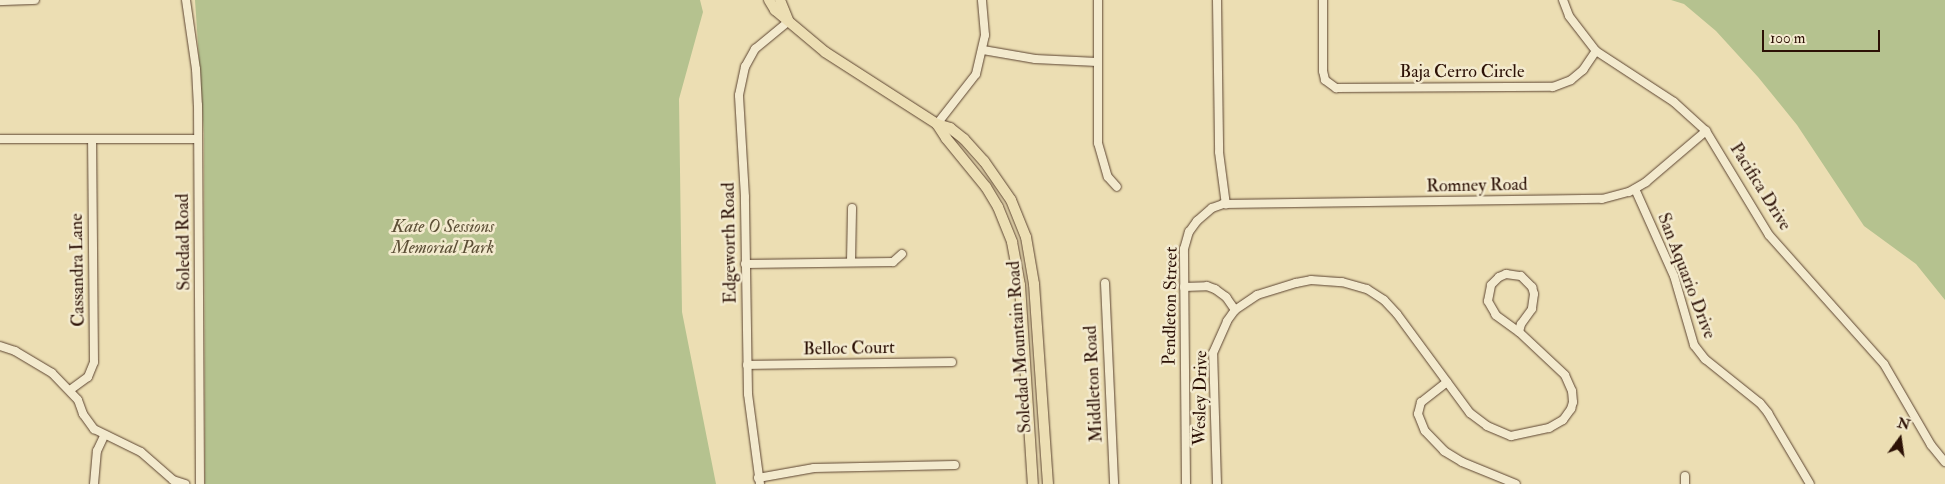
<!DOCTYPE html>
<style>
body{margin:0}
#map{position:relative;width:1945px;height:484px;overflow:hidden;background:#ecdeb3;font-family:"IM FELL Double Pica",serif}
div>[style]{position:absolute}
.green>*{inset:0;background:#b5c28f}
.roads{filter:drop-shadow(0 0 1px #5c4431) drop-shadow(0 0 1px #5c4431)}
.minor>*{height:8px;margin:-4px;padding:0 4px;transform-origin:4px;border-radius:4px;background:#f3eace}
.major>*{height:10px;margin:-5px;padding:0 5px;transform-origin:5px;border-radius:5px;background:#ecdeb3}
span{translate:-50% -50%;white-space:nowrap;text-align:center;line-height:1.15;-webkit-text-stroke:5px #f3eace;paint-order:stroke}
.street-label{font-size:18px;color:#2c1106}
.park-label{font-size:18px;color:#5c4f36;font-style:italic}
.north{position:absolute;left:1875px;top:414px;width:50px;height:50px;-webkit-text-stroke:4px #f3eace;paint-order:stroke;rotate:14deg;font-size:14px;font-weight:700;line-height:20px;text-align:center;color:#2c1106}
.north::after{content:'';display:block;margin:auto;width:18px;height:22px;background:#2c1106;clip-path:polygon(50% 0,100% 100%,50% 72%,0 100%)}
.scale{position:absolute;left:1762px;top:30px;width:118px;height:22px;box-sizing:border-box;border:2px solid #2c1106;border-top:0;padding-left:6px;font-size:15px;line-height:18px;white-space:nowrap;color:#2c1106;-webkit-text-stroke:4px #f3eace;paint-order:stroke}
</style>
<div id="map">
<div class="green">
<i style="clip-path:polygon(195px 0,700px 0,703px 12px,679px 99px,682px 312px,716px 484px,205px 484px,204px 134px)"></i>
<i style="clip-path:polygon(1671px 0,1945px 0,1945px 300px,1916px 264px,1864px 226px,1797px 125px,1758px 77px,1716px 31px,1684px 4px)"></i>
</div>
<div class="roads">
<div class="minor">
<i style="left:186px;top:0;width:70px;rotate:81.8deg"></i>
<i style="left:196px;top:69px;width:36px;rotate:87deg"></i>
<i style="left:198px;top:105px;width:379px;rotate:89.7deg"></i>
<i style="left:1098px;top:0;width:143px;rotate:90deg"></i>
<i style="left:1098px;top:143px;width:35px;rotate:74deg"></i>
<i style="left:1108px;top:177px;width:13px;rotate:48deg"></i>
<i style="left:1217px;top:0;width:152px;rotate:89.2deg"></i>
<i style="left:1219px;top:152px;width:53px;rotate:82.5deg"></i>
<i style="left:1323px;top:0;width:71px;rotate:90deg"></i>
<i style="left:1323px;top:71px;width:9px;rotate:77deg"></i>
<i style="left:1325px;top:80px;width:14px;rotate:36deg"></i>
<i style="left:1336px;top:88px;width:217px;rotate:-0.3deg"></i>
<i style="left:1553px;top:87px;width:19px;rotate:-21deg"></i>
<i style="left:1571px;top:80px;width:16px;rotate:-40deg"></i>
<i style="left:1583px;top:70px;width:23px;rotate:-56deg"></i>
<i style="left:1563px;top:0;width:17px;rotate:69deg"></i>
<i style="left:1569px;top:16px;width:44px;rotate:52.4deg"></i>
<i style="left:1596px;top:51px;width:93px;rotate:33.2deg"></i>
<i style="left:1674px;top:102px;width:43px;rotate:42.2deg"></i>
<i style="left:1706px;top:131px;width:122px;rotate:58.8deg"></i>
<i style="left:1769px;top:235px;width:173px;rotate:48.3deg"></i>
<i style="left:1884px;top:364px;width:94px;rotate:59.9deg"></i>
<i style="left:1931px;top:445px;width:22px;rotate:51deg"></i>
<i style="left:0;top:1px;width:35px;rotate:-2deg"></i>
<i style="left:983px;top:50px;width:53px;rotate:9.8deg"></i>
<i style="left:1035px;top:59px;width:62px;rotate:2.8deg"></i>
<i style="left:937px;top:124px;width:63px;rotate:-52deg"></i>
<i style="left:976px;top:74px;width:40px;rotate:-77deg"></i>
<i style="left:985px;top:35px;width:35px;rotate:-95deg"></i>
<i style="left:0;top:139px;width:197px"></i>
<i style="left:1635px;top:189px;width:95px;rotate:65.9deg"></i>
<i style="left:1674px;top:276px;width:72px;rotate:73.8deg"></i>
<i style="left:1694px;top:345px;width:18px;rotate:52deg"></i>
<i style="left:1705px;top:359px;width:70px;rotate:38.7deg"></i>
<i style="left:1760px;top:403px;width:13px;rotate:51deg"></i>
<i style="left:1768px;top:413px;width:82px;rotate:59.4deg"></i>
<i style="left:851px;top:262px;width:54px;rotate:-88.9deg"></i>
<i style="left:745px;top:264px;width:148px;rotate:-0.8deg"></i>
<i style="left:893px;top:262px;width:12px;rotate:-42deg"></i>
<i style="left:1506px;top:274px;width:15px;rotate:8deg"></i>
<i style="left:1521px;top:276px;width:16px;rotate:45deg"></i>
<i style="left:1532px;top:287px;width:7px;rotate:74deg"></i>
<i style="left:1534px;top:294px;width:15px;rotate:98deg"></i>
<i style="left:1532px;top:309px;width:19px;rotate:126deg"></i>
<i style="left:1521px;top:324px;width:8px;rotate:104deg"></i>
<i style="left:1519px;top:332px;width:29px;rotate:-144deg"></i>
<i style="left:1496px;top:315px;width:16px;rotate:-120deg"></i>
<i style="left:1488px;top:301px;width:16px;rotate:-79deg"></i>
<i style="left:1491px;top:285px;width:11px;rotate:-45deg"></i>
<i style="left:1499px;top:277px;width:8px;rotate:-23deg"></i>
<i style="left:1105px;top:283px;width:201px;rotate:87.4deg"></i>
<i style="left:1184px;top:287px;width:23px;rotate:-2deg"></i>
<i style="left:1207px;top:286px;width:9px;rotate:21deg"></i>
<i style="left:1215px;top:289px;width:14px;rotate:36deg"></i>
<i style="left:1226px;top:297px;width:16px;rotate:55deg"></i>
<i style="left:0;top:346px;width:16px;rotate:18deg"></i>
<i style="left:15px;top:351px;width:43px;rotate:30.7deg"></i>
<i style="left:52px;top:373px;width:37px;rotate:46deg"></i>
<i style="left:78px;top:400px;width:15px;rotate:70deg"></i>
<i style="left:83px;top:414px;width:19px;rotate:54deg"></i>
<i style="left:94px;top:429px;width:52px;rotate:26.1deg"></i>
<i style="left:141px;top:452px;width:43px;rotate:41.2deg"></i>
<i style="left:173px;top:480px;width:13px;rotate:18deg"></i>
<i style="left:747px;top:365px;width:205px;rotate:-0.8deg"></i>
<i style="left:1447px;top:382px;width:33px;rotate:142deg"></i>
<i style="left:1421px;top:402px;width:12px;rotate:104deg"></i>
<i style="left:1418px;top:414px;width:18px;rotate:68deg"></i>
<i style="left:1425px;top:431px;width:28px;rotate:46deg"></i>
<i style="left:1444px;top:451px;width:21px;rotate:31deg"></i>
<i style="left:1462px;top:462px;width:58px;rotate:22.2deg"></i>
<i style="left:70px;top:390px;width:22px;rotate:-36deg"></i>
<i style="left:88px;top:377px;width:16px;rotate:-68deg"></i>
<i style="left:94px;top:362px;width:223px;rotate:-90.5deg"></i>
<i style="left:1685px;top:476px;width:8px;rotate:90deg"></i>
<i style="left:758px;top:478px;width:57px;rotate:-10.1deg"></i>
<i style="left:814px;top:468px;width:141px;rotate:-1.2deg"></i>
<i style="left:94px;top:484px;width:33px;rotate:-85deg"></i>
<i style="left:97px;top:451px;width:17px;rotate:-65deg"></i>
<i style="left:760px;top:484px;width:91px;rotate:-97.6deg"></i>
<i style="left:748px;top:394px;width:197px;rotate:-90.9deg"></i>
<i style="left:745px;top:197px;width:102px;rotate:-93.4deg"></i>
<i style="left:739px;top:95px;width:29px;rotate:-78deg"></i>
<i style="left:745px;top:67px;width:21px;rotate:-61deg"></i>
<i style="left:755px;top:49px;width:44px;rotate:-39.5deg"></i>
<i style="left:1186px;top:484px;width:235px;rotate:-90.5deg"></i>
<i style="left:1184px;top:249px;width:18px;rotate:-74deg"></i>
<i style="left:1189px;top:232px;width:14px;rotate:-54deg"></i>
<i style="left:1197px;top:221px;width:20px;rotate:-41deg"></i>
<i style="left:1212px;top:208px;width:12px;rotate:-20deg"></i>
<i style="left:1223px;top:204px;width:379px;rotate:-0.8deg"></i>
<i style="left:1602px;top:199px;width:28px;rotate:-15deg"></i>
<i style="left:1629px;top:192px;width:20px;rotate:-30deg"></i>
<i style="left:1646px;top:182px;width:79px;rotate:-40.4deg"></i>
<i style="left:1217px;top:484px;width:131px;rotate:-91.7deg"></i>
<i style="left:1213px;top:353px;width:35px;rotate:-66deg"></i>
<i style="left:1227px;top:321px;width:14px;rotate:-54deg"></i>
<i style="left:1235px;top:310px;width:27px;rotate:-34deg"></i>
<i style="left:1257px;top:295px;width:41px;rotate:-17.1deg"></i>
<i style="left:1296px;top:283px;width:15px;rotate:-11deg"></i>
<i style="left:1311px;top:280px;width:31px;rotate:4deg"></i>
<i style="left:1342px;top:282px;width:26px;rotate:16deg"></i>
<i style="left:1367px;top:289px;width:20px;rotate:33deg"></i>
<i style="left:1384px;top:300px;width:19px;rotate:47deg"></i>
<i style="left:1397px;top:314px;width:123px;rotate:53.6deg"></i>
<i style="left:1470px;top:413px;width:21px;rotate:37deg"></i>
<i style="left:1487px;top:426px;width:26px;rotate:23deg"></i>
<i style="left:1511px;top:436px;width:39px;rotate:-12deg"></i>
<i style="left:1549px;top:428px;width:16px;rotate:-30deg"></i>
<i style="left:1563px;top:420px;width:14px;rotate:-54deg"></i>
<i style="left:1571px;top:409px;width:7px;rotate:-74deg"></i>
<i style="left:1573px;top:402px;width:11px;rotate:-95deg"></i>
<i style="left:1572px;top:391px;width:17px;rotate:-114deg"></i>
<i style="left:1565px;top:375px;width:63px;rotate:-136.9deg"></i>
</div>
<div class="major">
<i style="left:769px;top:0;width:12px;rotate:59deg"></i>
<i style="left:775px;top:10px;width:65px;rotate:40deg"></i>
<i style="left:825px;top:52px;width:133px;rotate:32.7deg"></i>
<i style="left:937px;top:124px;width:14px;rotate:17deg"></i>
<i style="left:950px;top:128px;width:18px;rotate:38deg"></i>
<i style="left:964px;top:139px;width:30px;rotate:48deg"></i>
<i style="left:984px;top:161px;width:47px;rotate:55.3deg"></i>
<i style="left:1011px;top:200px;width:40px;rotate:68deg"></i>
<i style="left:1026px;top:237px;width:48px;rotate:80.3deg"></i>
<i style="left:1034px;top:284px;width:200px;rotate:86deg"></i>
<i style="left:780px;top:0;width:22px;rotate:68deg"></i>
<i style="left:937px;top:124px;width:17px;rotate:57deg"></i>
<i style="left:946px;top:138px;width:63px;rotate:50.8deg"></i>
<i style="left:986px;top:187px;width:23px;rotate:59deg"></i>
<i style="left:998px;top:207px;width:38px;rotate:68deg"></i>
<i style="left:1012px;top:242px;width:44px;rotate:79.5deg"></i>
<i style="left:1020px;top:285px;width:199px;rotate:86.3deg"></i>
</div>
</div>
<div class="street-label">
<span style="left:1462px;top:72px">Baja Cerro Circle</span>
<span style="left:1477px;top:186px;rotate:-1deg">Romney Road</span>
<span style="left:1760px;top:187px;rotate:58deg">Pacifica Drive</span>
<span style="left:184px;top:242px;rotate:-91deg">Soledad Road</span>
<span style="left:730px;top:243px;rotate:-91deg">Edgeworth Road</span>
<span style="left:78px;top:270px;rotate:-91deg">Cassandra Lane</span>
<span style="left:1686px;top:276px;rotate:69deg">San Aquario Drive</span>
<span style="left:1171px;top:306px;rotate:-89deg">Pendleton Street</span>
<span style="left:1020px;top:347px;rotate:-94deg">Soledad Mountain Road</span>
<span style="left:849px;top:349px;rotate:-1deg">Belloc Court</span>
<span style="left:1094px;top:384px;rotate:-93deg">Middleton Road</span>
<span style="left:1201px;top:398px;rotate:-89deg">Wesley Drive</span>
</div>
<div class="park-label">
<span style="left:443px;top:238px">Kate O Sessions<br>Memorial Park</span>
</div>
<div class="north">N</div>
<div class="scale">100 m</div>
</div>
